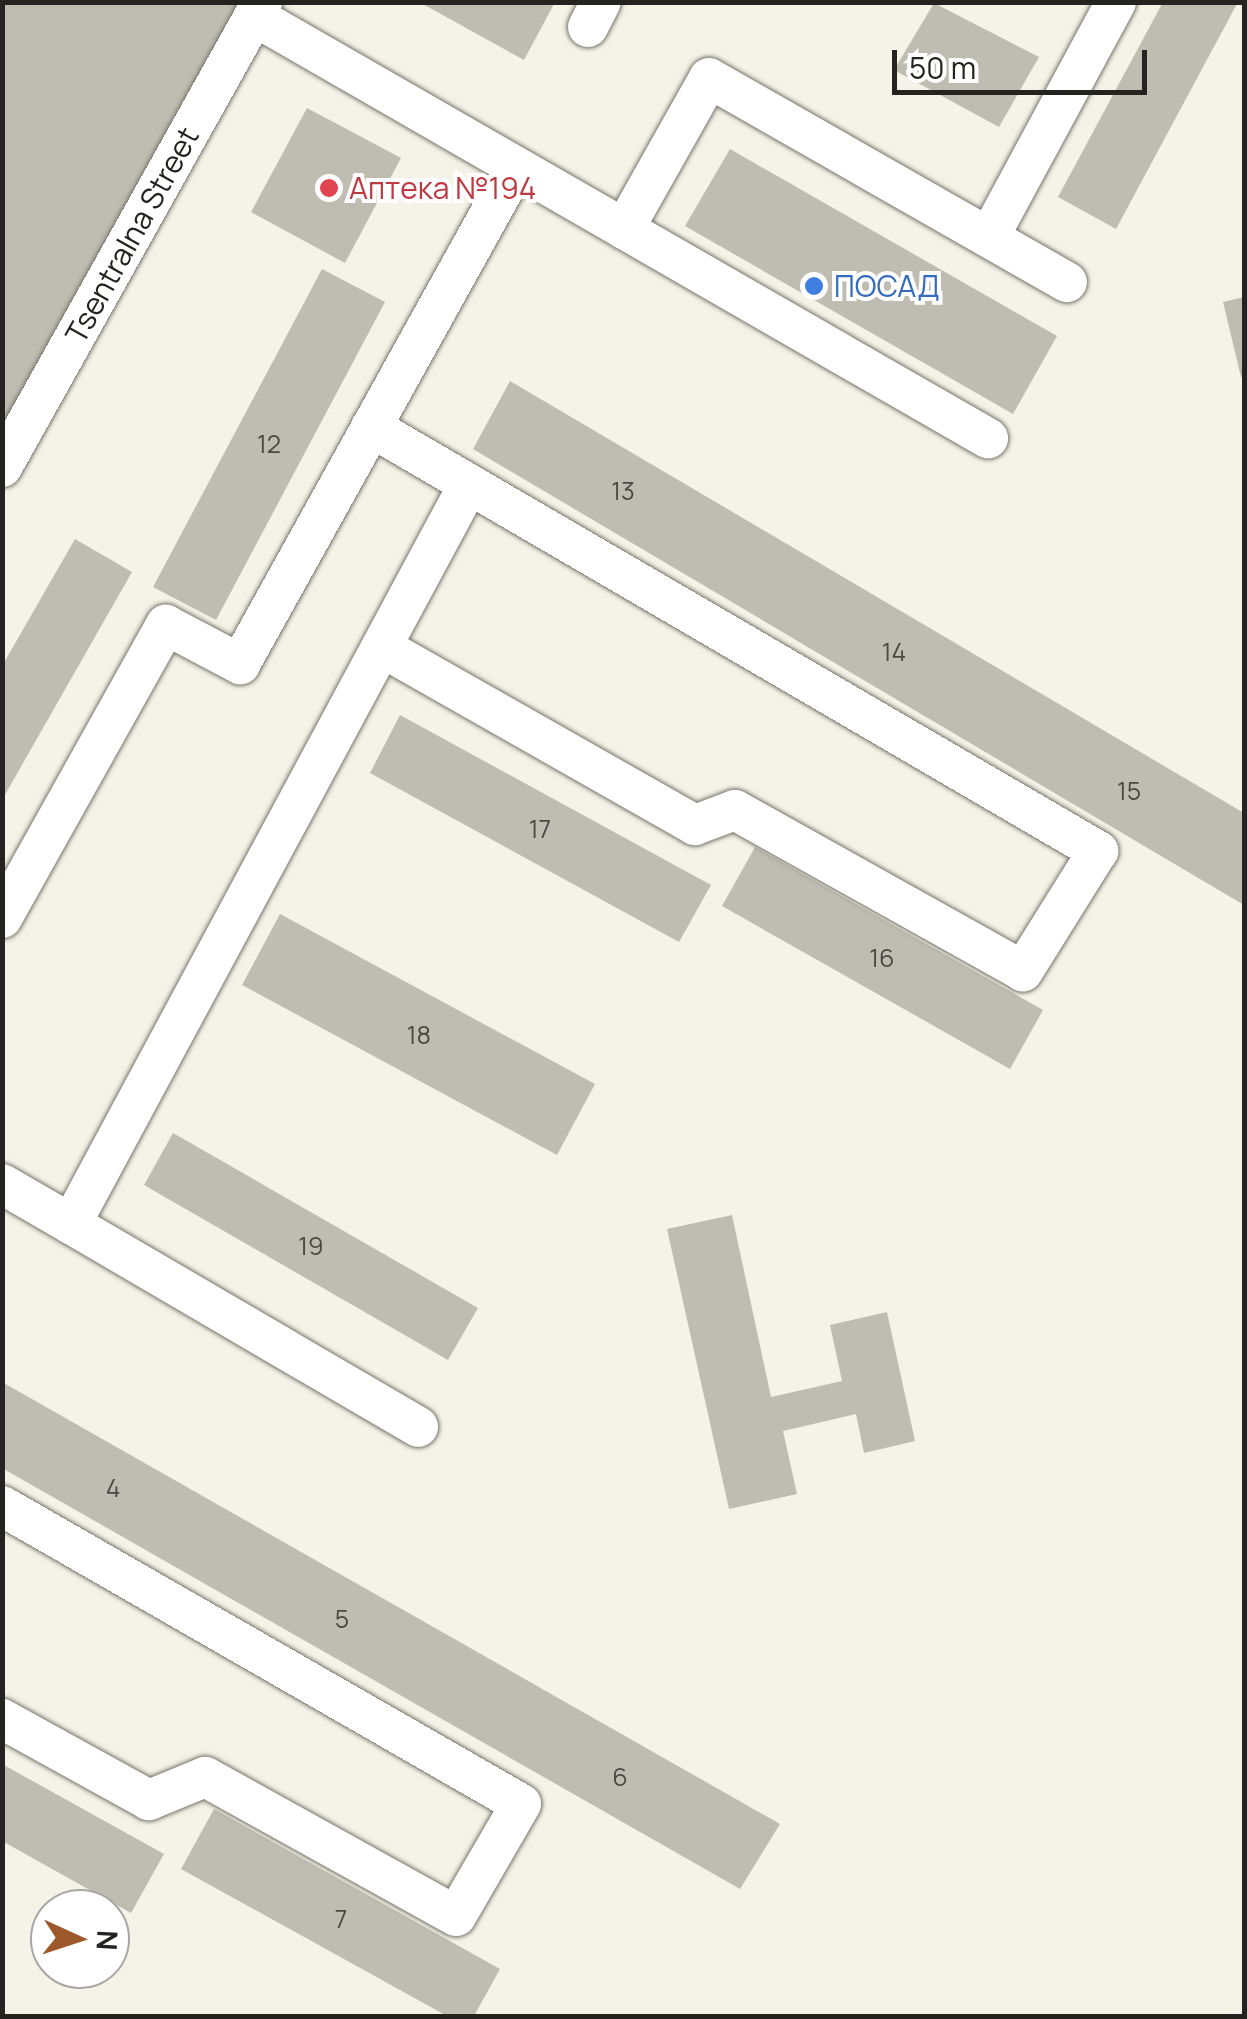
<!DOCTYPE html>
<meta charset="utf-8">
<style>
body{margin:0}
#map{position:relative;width:1247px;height:2019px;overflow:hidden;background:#f5f2e7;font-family:Manrope,sans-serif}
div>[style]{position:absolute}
.building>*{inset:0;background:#bfbcb1}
.roads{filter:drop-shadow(0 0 2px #77756a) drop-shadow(0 0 2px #77756a)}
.minor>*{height:40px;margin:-20px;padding:0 20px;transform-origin:20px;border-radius:20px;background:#fff}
.dots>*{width:28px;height:28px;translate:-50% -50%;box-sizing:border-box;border:5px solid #fff;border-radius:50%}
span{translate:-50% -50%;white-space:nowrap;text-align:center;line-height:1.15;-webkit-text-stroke:8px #fff;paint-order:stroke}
.number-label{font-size:25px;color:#4b4944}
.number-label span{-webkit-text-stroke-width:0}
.health-label{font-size:30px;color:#be3a42}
.left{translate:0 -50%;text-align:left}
.street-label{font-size:30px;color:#24231f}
.shop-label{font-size:30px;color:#366cbe}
.frame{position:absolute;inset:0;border:5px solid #24231f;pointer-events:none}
.north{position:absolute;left:30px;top:1889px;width:100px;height:100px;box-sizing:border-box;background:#fff;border:2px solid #a7a7a5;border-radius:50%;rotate:93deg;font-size:28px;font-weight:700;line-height:40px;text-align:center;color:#24231f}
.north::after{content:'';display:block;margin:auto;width:35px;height:45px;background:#9d592a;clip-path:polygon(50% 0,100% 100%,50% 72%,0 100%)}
.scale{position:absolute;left:892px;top:50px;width:255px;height:45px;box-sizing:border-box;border:5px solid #24231f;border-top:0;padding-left:12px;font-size:30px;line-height:35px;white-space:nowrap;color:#24231f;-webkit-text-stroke:8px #fff;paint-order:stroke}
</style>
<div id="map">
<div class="building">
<i style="clip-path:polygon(2px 2px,258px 2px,2px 462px)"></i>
<i style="clip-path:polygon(419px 2px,555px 2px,524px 60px)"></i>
<i style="clip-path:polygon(1163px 2px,1238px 2px,1116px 229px,1058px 197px)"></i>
<i style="clip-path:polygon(934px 3px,1039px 57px,999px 127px,894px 70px)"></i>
<i style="clip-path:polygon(307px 108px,401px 158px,345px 263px,251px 212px)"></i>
<i style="clip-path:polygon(730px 149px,1057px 336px,1013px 414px,685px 226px)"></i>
<i style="clip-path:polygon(322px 269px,385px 302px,216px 620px,153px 587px)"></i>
<i style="clip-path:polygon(1244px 297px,1244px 376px,1241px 377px,1223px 302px)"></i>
<i style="clip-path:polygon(510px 381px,1244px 813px,1244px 905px,473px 449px)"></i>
<i style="clip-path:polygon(75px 539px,132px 572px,2px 800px,2px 666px)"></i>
<i style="clip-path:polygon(400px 715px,711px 885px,679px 942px,370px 773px)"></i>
<i style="clip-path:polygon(755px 847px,1043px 1010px,1010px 1069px,722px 906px)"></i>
<i style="clip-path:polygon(280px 914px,595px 1084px,557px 1155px,242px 985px)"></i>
<i style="clip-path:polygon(173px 1133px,478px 1308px,448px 1360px,144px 1185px)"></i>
<i style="clip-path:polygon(732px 1215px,771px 1397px,842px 1381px,830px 1325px,887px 1312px,915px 1441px,864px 1453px,856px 1414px,783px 1431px,797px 1494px,729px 1509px,667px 1229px)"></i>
<i style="clip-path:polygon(2px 1382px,780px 1824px,740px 1889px,2px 1468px)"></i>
<i style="clip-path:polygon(2px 1764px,164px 1854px,131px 1913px,2px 1841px)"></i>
<i style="clip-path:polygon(214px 1809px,500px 1969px,474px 2016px,447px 2016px,181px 1869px)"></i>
</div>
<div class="roads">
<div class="minor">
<i style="left:254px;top:16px;width:427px;rotate:29.9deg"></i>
<i style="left:624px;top:229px;width:173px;rotate:-60.6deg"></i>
<i style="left:709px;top:78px;width:412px;rotate:29.7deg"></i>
<i style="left:588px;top:27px;width:28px;rotate:-63deg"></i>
<i style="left:624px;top:229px;width:420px;rotate:29.9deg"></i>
<i style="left:989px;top:237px;width:267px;rotate:-61.6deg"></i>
<i style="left:371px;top:427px;width:842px;rotate:30.25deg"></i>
<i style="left:1098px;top:851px;width:142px;rotate:122deg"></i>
<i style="left:1023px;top:971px;width:330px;rotate:-150.8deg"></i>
<i style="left:735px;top:810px;width:43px;rotate:159.4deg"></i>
<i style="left:695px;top:825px;width:360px;rotate:-150.4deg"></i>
<i style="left:2px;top:467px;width:533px;rotate:-60.79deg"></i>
<i style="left:2px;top:918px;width:336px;rotate:-60.8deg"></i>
<i style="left:166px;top:625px;width:84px;rotate:27.8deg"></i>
<i style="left:240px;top:664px;width:568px;rotate:-60.96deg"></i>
<i style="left:2px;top:1184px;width:80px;rotate:30.1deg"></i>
<i style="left:71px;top:1224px;width:840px;rotate:-61.73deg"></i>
<i style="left:71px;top:1224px;width:402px;rotate:30.3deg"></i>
<i style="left:2px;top:1506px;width:598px;rotate:29.86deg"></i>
<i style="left:521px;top:1804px;width:129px;rotate:120.1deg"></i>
<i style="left:456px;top:1916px;width:287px;rotate:-151deg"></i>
<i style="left:205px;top:1777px;width:61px;rotate:157.7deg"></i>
<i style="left:149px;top:1800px;width:168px;rotate:-151.1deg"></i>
</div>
</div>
<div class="dots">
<i style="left:329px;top:188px;background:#e0444e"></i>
<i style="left:814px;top:286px;background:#3f7fe0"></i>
</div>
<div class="number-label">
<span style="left:269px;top:444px">12</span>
<span style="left:623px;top:491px">13</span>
<span style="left:894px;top:652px">14</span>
<span style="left:1129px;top:791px">15</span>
<span style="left:540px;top:829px">17</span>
<span style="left:882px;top:958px">16</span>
<span style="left:419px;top:1035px">18</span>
<span style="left:311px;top:1246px">19</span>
<span style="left:113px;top:1488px">4</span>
<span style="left:342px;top:1619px">5</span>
<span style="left:620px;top:1777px">6</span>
<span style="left:341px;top:1919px">7</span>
</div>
<div class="health-label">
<span class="left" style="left:349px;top:188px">Аптека №194</span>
</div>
<div class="street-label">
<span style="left:132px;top:235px;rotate:-61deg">Tsentralna Street</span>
</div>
<div class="shop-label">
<span class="left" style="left:834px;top:286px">ПОСАД</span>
</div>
<div class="frame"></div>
<div class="north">N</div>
<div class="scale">50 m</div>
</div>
